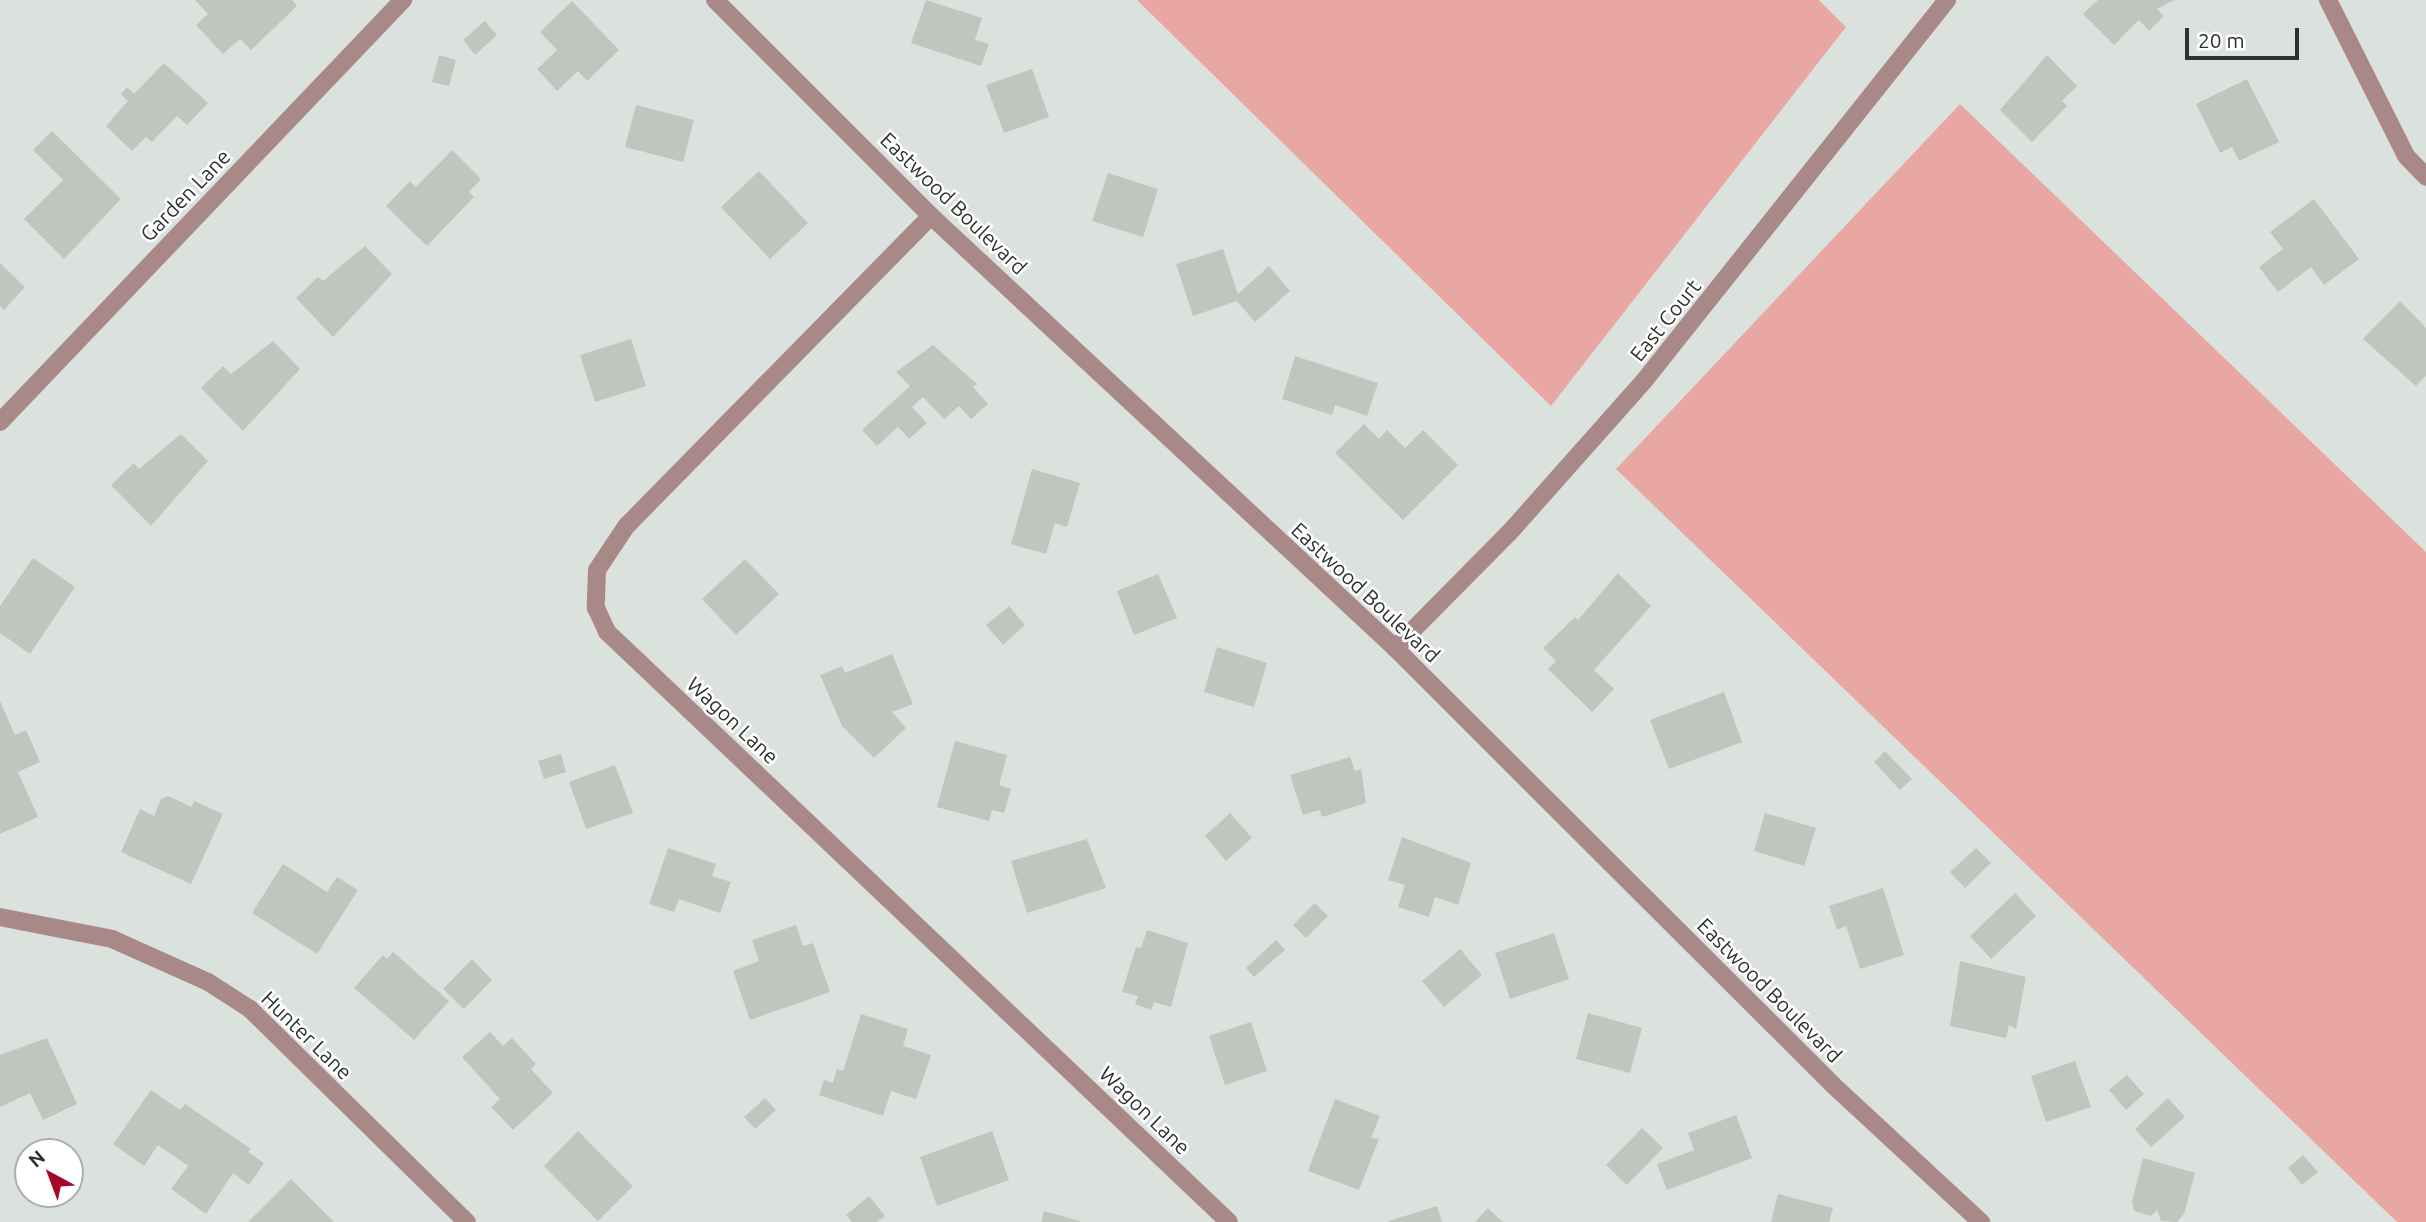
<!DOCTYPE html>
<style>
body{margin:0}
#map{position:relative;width:2426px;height:1222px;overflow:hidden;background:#dbe2dd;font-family:Ubuntu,sans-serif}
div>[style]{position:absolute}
.green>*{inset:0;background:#e9a7a4}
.building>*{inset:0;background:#bfc6c0}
.minor>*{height:18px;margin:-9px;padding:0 9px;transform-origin:9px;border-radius:9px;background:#a98987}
span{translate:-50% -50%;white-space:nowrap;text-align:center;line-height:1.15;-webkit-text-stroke:5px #fff;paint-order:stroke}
.street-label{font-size:21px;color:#2f312f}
.north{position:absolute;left:14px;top:1138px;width:70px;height:70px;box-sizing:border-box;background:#fff;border:2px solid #acadac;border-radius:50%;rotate:319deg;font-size:19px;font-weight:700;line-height:28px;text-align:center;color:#2f312f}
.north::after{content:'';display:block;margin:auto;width:24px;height:32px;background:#a40826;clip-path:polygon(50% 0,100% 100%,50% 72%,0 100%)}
.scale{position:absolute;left:2185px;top:28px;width:114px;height:32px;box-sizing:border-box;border:4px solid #2f312f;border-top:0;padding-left:9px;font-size:21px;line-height:24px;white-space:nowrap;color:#2f312f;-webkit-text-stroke:5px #fff;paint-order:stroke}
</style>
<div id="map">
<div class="green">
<i style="clip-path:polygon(1137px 0,1819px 0,1846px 27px,1551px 406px)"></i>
<i style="clip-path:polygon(1960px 104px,2426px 552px,2426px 1222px,2397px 1222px,1616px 469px)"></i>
</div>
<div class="building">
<i style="clip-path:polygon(195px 0,292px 0,297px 6px,251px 50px,240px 39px,223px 54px,196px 25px,208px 14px)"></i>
<i style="clip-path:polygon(926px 0,982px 18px,975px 40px,989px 44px,981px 66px,911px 43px)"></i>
<i style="clip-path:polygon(2098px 0,2174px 0,2157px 9px,2164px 16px,2149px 31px,2139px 20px,2114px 45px,2083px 14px)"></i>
<i style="clip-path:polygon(572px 1px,619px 50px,587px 81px,578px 71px,557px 91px,537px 69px,557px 50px,540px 32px)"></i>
<i style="clip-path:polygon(485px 21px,497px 35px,475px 55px,463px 40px)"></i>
<i style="clip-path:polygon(439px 55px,456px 60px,449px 86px,432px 82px)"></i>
<i style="clip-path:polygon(2047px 55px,2077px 86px,2062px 101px,2067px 106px,2032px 142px,2000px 110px)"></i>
<i style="clip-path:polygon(164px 63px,208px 103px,187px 125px,177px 116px,152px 142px,146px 137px,132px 151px,106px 126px,128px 101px,121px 94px,127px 87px,134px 94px)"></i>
<i style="clip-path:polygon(1032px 69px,1049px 117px,1004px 133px,986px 85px)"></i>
<i style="clip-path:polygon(2247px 79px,2279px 142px,2239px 161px,2232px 147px,2220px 153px,2196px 104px)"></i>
<i style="clip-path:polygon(636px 105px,694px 120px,683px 162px,625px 147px)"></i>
<i style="clip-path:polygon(52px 131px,121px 199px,64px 259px,24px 219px,63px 180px,33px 150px)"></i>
<i style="clip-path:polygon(452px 150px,481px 179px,469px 192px,474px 197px,427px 246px,386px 206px,410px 181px,416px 187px)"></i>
<i style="clip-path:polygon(759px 171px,808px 223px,770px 259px,721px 207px)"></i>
<i style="clip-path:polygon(1108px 173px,1158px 189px,1143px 237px,1092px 221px)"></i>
<i style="clip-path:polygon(2314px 199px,2359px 259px,2324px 285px,2311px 267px,2278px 292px,2259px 267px,2283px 249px,2270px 232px)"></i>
<i style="clip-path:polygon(365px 246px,392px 274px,333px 337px,296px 298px,318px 277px,323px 281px)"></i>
<i style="clip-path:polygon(1223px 249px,1238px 294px,1269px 266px,1290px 291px,1255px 322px,1237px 301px,1193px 316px,1176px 264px)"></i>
<i style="clip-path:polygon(0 263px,25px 287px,4px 310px,0 306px)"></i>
<i style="clip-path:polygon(2400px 301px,2426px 328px,2426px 376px,2416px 386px,2363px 339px)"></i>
<i style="clip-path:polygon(631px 339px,646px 386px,595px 402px,580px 355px)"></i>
<i style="clip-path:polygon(273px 341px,300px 369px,243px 431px,201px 388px,223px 366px,231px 374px)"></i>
<i style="clip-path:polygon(933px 345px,977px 384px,973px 387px,988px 404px,971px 419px,959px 406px,944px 419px,923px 397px,912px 407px,927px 423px,909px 439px,898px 427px,877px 446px,862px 430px,910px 386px,896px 372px)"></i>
<i style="clip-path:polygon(1295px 356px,1378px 383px,1367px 416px,1335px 405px,1332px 415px,1282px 399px)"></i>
<i style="clip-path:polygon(1364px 424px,1379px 439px,1387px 430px,1405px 448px,1423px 430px,1458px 465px,1403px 520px,1335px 453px)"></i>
<i style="clip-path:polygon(181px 434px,208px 461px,151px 526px,111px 485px,134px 463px,139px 469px)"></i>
<i style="clip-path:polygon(1032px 469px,1080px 483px,1067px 527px,1055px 523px,1046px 554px,1011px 544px)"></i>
<i style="clip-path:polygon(33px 558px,75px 587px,30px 654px,0 633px,0 606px)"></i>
<i style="clip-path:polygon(745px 559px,779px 594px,736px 635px,702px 599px)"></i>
<i style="clip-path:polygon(1618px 573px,1651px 606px,1594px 670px,1614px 689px,1592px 712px,1548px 669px,1556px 661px,1543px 648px,1575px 617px,1578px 620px)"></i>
<i style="clip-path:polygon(1158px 574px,1177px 618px,1134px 635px,1117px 591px)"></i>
<i style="clip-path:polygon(1009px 606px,1025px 625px,1003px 645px,986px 625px)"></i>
<i style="clip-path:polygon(1217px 647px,1267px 663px,1254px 707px,1204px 692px)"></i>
<i style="clip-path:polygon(892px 654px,913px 704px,892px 712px,906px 728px,874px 758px,842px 726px,820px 675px,842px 666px,845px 673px)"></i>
<i style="clip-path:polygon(1724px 692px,1742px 742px,1669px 769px,1650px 720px)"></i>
<i style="clip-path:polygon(0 701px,15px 735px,26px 730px,40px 762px,18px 772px,38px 817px,0 834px)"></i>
<i style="clip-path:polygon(955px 741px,1007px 755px,999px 785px,1011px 789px,1004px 813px,992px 810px,989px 821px,937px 807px)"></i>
<i style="clip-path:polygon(1885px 751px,1912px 779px,1900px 790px,1874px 762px)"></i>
<i style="clip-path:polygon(561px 754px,566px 772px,544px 779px,538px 761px)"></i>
<i style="clip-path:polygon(1350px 757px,1355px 771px,1361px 769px,1366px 803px,1322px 817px,1320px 810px,1303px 815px,1290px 775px)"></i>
<i style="clip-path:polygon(615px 765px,633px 813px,586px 829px,569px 782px)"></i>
<i style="clip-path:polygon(168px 796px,192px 807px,194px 801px,223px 814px,191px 884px,121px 852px,140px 809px,154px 816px,161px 799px)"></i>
<i style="clip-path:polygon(1230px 813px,1252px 838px,1226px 861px,1205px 836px)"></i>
<i style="clip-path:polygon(1765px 813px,1816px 828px,1804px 866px,1754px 851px)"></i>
<i style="clip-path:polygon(1402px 837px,1471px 863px,1458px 905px,1435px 897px,1429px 917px,1398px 907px,1405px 885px,1388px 880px)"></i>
<i style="clip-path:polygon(1087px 839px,1106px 888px,1027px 913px,1011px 861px)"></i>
<i style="clip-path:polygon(668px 848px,716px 864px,712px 876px,731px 882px,720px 913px,679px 899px,674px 912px,649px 904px)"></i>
<i style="clip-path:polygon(1976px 848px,1991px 863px,1965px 888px,1950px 872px)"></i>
<i style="clip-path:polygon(283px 864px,327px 892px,337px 877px,358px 890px,317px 954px,252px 913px)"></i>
<i style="clip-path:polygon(1883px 888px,1904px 955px,1860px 969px,1846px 926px,1837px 930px,1829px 906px)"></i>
<i style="clip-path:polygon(2015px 893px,2036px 916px,1991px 959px,1970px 936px)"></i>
<i style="clip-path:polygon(1315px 903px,1328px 916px,1306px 938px,1293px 925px)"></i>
<i style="clip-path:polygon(796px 925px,803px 946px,813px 943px,830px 992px,750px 1020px,733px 971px,759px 961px,752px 940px)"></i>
<i style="clip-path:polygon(1147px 930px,1188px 943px,1171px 1007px,1154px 1002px,1151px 1010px,1135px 1004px,1138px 996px,1122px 992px,1136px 947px,1141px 948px)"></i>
<i style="clip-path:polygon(1554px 933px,1569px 979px,1510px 999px,1495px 953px)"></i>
<i style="clip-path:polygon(1276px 940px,1285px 950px,1254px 977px,1246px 968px)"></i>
<i style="clip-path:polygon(1460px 949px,1482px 975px,1444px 1007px,1422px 981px)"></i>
<i style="clip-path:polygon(393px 952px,449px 1001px,414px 1040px,354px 988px,383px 955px,387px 959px)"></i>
<i style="clip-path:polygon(472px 959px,492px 980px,464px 1009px,443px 989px)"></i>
<i style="clip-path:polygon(1960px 961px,2026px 977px,2016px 1029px,2009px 1025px,2006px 1038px,1950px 1026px)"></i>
<i style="clip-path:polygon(1588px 1013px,1642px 1028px,1630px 1073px,1576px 1059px)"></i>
<i style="clip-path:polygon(861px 1014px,908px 1029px,903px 1046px,931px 1055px,916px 1099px,891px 1091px,883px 1116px,819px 1095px,824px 1080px,833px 1083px,837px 1069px,843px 1071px)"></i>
<i style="clip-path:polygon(1251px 1022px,1267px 1071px,1225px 1085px,1209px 1036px)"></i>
<i style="clip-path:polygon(490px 1032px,503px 1046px,512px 1038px,536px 1064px,531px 1069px,553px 1093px,513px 1130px,491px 1107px,500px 1099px,462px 1057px)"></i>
<i style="clip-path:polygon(47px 1038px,77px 1104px,43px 1120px,30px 1093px,0 1107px,0 1055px)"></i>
<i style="clip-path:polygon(2075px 1061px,2091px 1107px,2046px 1122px,2031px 1076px)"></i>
<i style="clip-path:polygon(2127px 1075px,2144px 1094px,2126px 1110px,2109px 1090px)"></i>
<i style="clip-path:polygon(151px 1090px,180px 1110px,185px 1104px,251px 1149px,248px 1152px,264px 1163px,249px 1185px,233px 1173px,206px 1214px,171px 1189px,188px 1166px,158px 1145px,144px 1166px,113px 1144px)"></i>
<i style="clip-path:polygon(765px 1098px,776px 1110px,755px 1129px,744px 1117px)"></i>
<i style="clip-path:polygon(2168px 1098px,2185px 1117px,2151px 1147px,2135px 1129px)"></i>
<i style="clip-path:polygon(1335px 1099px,1380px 1116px,1371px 1138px,1379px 1139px,1359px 1190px,1308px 1171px)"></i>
<i style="clip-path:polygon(1736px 1115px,1752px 1158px,1667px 1190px,1657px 1164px,1694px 1150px,1688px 1133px)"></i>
<i style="clip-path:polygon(1642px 1128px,1663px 1148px,1627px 1185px,1606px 1165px)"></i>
<i style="clip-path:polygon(578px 1131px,633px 1186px,598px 1221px,544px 1166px)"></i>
<i style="clip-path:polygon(992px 1131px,1009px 1180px,937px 1206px,920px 1157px)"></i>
<i style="clip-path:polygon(2303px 1155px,2318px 1172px,2302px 1185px,2288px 1168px)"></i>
<i style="clip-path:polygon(2143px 1158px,2195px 1173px,2184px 1214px,2177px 1222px,2161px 1221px,2157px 1210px,2151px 1216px,2134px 1211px,2132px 1202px)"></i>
<i style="clip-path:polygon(291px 1179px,334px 1222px,248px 1222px)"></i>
<i style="clip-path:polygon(1778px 1194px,1833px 1208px,1829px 1222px,1771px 1222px)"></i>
<i style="clip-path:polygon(869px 1196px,885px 1216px,877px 1222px,852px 1222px,846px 1215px)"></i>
<i style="clip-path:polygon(1437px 1206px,1442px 1222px,1389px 1222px,1389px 1221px)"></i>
<i style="clip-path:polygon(1488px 1208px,1503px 1222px,1475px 1222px)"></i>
<i style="clip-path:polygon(1044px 1211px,1080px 1221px,1080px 1222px,1041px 1222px)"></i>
</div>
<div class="minor">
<i style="left:715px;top:0;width:305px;rotate:45deg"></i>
<i style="left:931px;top:216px;width:634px;rotate:42.95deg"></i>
<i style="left:1395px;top:648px;width:619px;rotate:44.93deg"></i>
<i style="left:1833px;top:1085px;width:202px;rotate:42.8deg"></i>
<i style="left:2328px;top:0;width:174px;rotate:63.4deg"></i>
<i style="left:2406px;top:156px;width:29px;rotate:46deg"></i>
<i style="left:931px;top:216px;width:433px;rotate:134.5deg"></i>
<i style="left:627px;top:525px;width:54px;rotate:123.7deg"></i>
<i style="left:597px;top:570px;width:38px;rotate:92deg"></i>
<i style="left:596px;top:608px;width:26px;rotate:65deg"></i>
<i style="left:607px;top:632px;width:48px;rotate:43.3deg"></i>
<i style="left:642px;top:665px;width:809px;rotate:43.5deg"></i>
<i style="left:0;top:422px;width:584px;rotate:-46.32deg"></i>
<i style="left:1395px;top:648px;width:162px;rotate:-45.3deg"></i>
<i style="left:1509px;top:533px;width:203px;rotate:-48.4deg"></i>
<i style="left:1644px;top:381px;width:487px;rotate:-51.5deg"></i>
<i style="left:0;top:917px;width:114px;rotate:11.1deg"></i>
<i style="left:112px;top:939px;width:105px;rotate:24.1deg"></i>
<i style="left:208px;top:982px;width:50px;rotate:32.7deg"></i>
<i style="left:250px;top:1009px;width:304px;rotate:44.5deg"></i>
</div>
<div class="street-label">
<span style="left:185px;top:195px;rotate:-46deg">Garden Lane</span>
<span style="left:954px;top:203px;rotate:44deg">Eastwood Boulevard</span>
<span style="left:1665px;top:320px;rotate:-51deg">East Court</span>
<span style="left:1366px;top:592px;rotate:43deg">Eastwood Boulevard</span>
<span style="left:733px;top:720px;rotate:43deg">Wagon Lane</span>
<span style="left:1770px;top:990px;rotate:45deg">Eastwood Boulevard</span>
<span style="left:307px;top:1035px;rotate:44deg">Hunter Lane</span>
<span style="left:1145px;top:1110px;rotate:44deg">Wagon Lane</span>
</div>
<div class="north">N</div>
<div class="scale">20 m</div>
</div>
